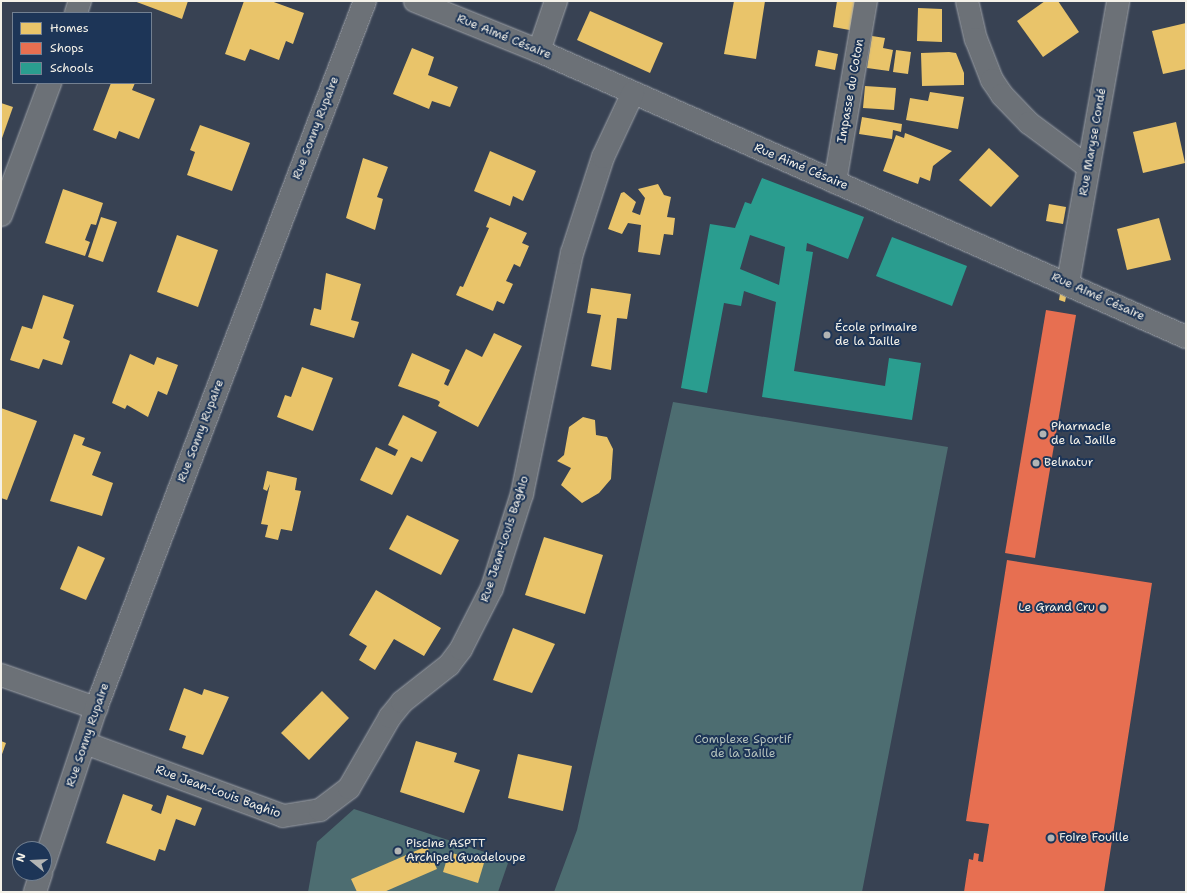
<!DOCTYPE html>
<meta charset="utf-8">
<style>
body{margin:0}
#map{position:relative;width:1187px;height:893px;overflow:hidden;background:#384253;font-family:"Shantell Sans",sans-serif}
div>[style]{position:absolute}
.green>*{inset:0;background:#4d6d71}
.homes>*{inset:0;background:#e9c46a}
.shops>*{inset:0;background:#e76f51}
.schools>*{inset:0;background:#2a9d8f}
.roads{filter:drop-shadow(0 0 1px #9da1a7) drop-shadow(0 0 1px #9da1a7)}
.minor>*{height:22px;margin:-11px;padding:0 11px;transform-origin:11px;border-radius:11px;background:#6c7177}
.dots>*{width:11px;height:11px;translate:-50% -50%;box-sizing:border-box;border:2px solid #1d3557;border-radius:50%}
span{translate:-50% -50%;white-space:nowrap;text-align:center;line-height:1.15;-webkit-text-stroke:4px #1d3557;paint-order:stroke}
.street-label{font-size:12px;color:#f4f1e8}
.poi-label{font-size:12px;color:#f4f1e8}
.left{translate:0 -50%;text-align:left}
.right{translate:-100% -50%;text-align:right}
.park-label{font-size:12px;color:#b2bfba}
.frame{position:absolute;inset:0;border:2px solid #f4f1e8;pointer-events:none}
.legend{position:absolute;left:12px;top:12px;width:140px;height:72px;box-sizing:border-box;background:#1d3557;border:1px solid #738091;margin:0;padding:5px 7px;list-style:none;font-size:12px;color:#f4f1e8}
.legend li{display:flex;align-items:center;gap:8px;height:20px}
.legend b{width:20px;border:1px solid #738091}
.north{position:absolute;left:12px;top:841px;width:40px;height:40px;box-sizing:border-box;background:#1d3557;border:1px solid #738091;border-radius:50%;rotate:288deg;font-size:11px;font-weight:700;line-height:16px;text-align:center;color:#f4f1e8}
.north::after{content:'';display:block;margin:auto;width:14px;height:18px;background:#b2b4b4;clip-path:polygon(50% 0,100% 100%,50% 72%,0 100%)}
</style>
<div id="map">
<div class="green">
<i style="clip-path:polygon(673px 402px,948px 447px,862px 892px,554px 892px,577px 830px)"></i>
<i style="clip-path:polygon(354px 809px,509px 860px,498px 892px,308px 892px,317px 842px)"></i>
</div>
<div class="homes">
<i style="clip-path:polygon(134px 1px,188px 1px,182px 19px)"></i>
<i style="clip-path:polygon(244px 1px,271px 1px,304px 13px,293px 44px,286px 41px,279px 60px,250px 49px,245px 61px,225px 54px)"></i>
<i style="clip-path:polygon(734px 1px,765px 1px,756px 59px,724px 54px)"></i>
<i style="clip-path:polygon(837px 1px,860px 1px,855px 31px,833px 27px)"></i>
<i style="clip-path:polygon(1045px 1px,1058px 1px,1079px 32px,1043px 57px,1017px 21px)"></i>
<i style="clip-path:polygon(918px 8px,942px 9px,942px 42px,917px 41px)"></i>
<i style="clip-path:polygon(590px 11px,663px 43px,650px 73px,577px 40px)"></i>
<i style="clip-path:polygon(1186px 23px,1186px 69px,1163px 74px,1152px 31px)"></i>
<i style="clip-path:polygon(872px 36px,885px 38px,883px 48px,893px 50px,889px 71px,867px 68px)"></i>
<i style="clip-path:polygon(412px 48px,434px 57px,428px 75px,458px 87px,450px 107px,432px 101px,429px 109px,393px 94px)"></i>
<i style="clip-path:polygon(818px 50px,838px 54px,835px 70px,815px 66px)"></i>
<i style="clip-path:polygon(896px 50px,911px 52px,908px 74px,893px 72px)"></i>
<i style="clip-path:polygon(949px 52px,956px 53px,964px 73px,964px 85px,922px 86px,921px 53px)"></i>
<i style="clip-path:polygon(111px 83px,135px 83px,132px 90px,155px 99px,139px 139px,119px 131px,116px 139px,93px 130px)"></i>
<i style="clip-path:polygon(865px 86px,896px 88px,894px 110px,863px 108px)"></i>
<i style="clip-path:polygon(930px 92px,964px 97px,958px 129px,906px 120px,910px 98px,928px 101px)"></i>
<i style="clip-path:polygon(1px 103px,13px 107px,1px 141px)"></i>
<i style="clip-path:polygon(862px 117px,902px 124px,901px 132px,893px 130px,892px 139px,859px 134px)"></i>
<i style="clip-path:polygon(1176px 122px,1185px 163px,1143px 173px,1133px 132px)"></i>
<i style="clip-path:polygon(200px 125px,250px 143px,232px 191px,187px 175px,195px 152px,190px 150px)"></i>
<i style="clip-path:polygon(905px 133px,952px 151px,933px 166px,930px 181px,920px 177px,918px 184px,883px 171px,896px 135px,904px 138px)"></i>
<i style="clip-path:polygon(989px 148px,1019px 176px,991px 207px,959px 180px)"></i>
<i style="clip-path:polygon(490px 151px,536px 171px,523px 201px,513px 196px,510px 206px,474px 191px)"></i>
<i style="clip-path:polygon(363px 158px,388px 167px,377px 197px,383px 199px,375px 230px,346px 218px)"></i>
<i style="clip-path:polygon(658px 184px,664px 195px,671px 197px,667px 217px,675px 218px,673px 235px,664px 234px,660px 255px,638px 252px,641px 225px,628px 223px,622px 234px,608px 229px,621px 193px,624px 192px,636px 202px,632px 212px,640px 215px,645px 198px,638px 189px)"></i>
<i style="clip-path:polygon(63px 189px,103px 203px,96px 225px,91px 224px,85px 240px,90px 242px,85px 256px,45px 243px)"></i>
<i style="clip-path:polygon(1049px 204px,1066px 207px,1063px 224px,1046px 221px)"></i>
<i style="clip-path:polygon(101px 217px,117px 222px,103px 262px,88px 257px)"></i>
<i style="clip-path:polygon(490px 217px,527px 233px,522px 243px,529px 246px,520px 267px,514px 264px,506px 281px,513px 284px,504px 304px,497px 301px,493px 311px,456px 295px,460px 286px,463px 287px,489px 228px,486px 227px)"></i>
<i style="clip-path:polygon(1159px 218px,1171px 260px,1127px 270px,1117px 229px)"></i>
<i style="clip-path:polygon(177px 235px,218px 250px,198px 307px,157px 292px)"></i>
<i style="clip-path:polygon(326px 273px,361px 284px,351px 320px,359px 322px,354px 338px,310px 325px,314px 308px,321px 310px)"></i>
<i style="clip-path:polygon(591px 288px,631px 294px,627px 319px,617px 318px,611px 370px,591px 366px,601px 315px,587px 313px)"></i>
<i style="clip-path:polygon(1060px 294px,1066px 297px,1065px 302px,1059px 300px)"></i>
<i style="clip-path:polygon(43px 295px,74px 305px,63px 338px,70px 341px,62px 365px,43px 359px,39px 369px,10px 360px,22px 326px,32px 329px)"></i>
<i style="clip-path:polygon(494px 333px,522px 346px,478px 427px,438px 406px,440px 402px,437px 400px,398px 386px,412px 353px,450px 370px,444px 384px,448px 386px,466px 349px,482px 357px)"></i>
<i style="clip-path:polygon(130px 354px,154px 365px,157px 357px,178px 365px,167px 395px,158px 391px,148px 417px,127px 405px,125px 409px,112px 403px)"></i>
<i style="clip-path:polygon(302px 367px,333px 378px,313px 431px,277px 417px,285px 395px,291px 397px)"></i>
<i style="clip-path:polygon(1px 408px,37px 421px,7px 500px,1px 498px)"></i>
<i style="clip-path:polygon(403px 415px,437px 432px,422px 462px,411px 457px,392px 495px,360px 480px,376px 447px,395px 456px,398px 450px,388px 445px)"></i>
<i style="clip-path:polygon(583px 417px,595px 420px,596px 435px,607px 437px,613px 449px,611px 479px,599px 493px,582px 503px,561px 485px,571px 468px,557px 461px,564px 455px,569px 427px)"></i>
<i style="clip-path:polygon(74px 434px,85px 438px,82px 445px,101px 452px,92px 475px,113px 483px,102px 516px,50px 501px)"></i>
<i style="clip-path:polygon(267px 471px,297px 478px,295px 490px,301px 491px,292px 531px,281px 529px,278px 540px,265px 537px,268px 525px,261px 524px,270px 484px,267px 491px,263px 489px)"></i>
<i style="clip-path:polygon(407px 515px,459px 540px,441px 575px,389px 549px)"></i>
<i style="clip-path:polygon(544px 537px,603px 555px,585px 614px,525px 595px)"></i>
<i style="clip-path:polygon(78px 546px,105px 558px,86px 600px,60px 589px)"></i>
<i style="clip-path:polygon(376px 590px,441px 628px,424px 656px,394px 639px,375px 670px,359px 660px,367px 646px,349px 635px)"></i>
<i style="clip-path:polygon(513px 628px,555px 644px,532px 693px,493px 680px)"></i>
<i style="clip-path:polygon(184px 688px,202px 695px,204px 689px,229px 697px,203px 755px,182px 748px,186px 736px,169px 730px)"></i>
<i style="clip-path:polygon(322px 691px,349px 718px,309px 760px,281px 733px)"></i>
<i style="clip-path:polygon(1px 741px,6px 743px,1px 757px)"></i>
<i style="clip-path:polygon(416px 741px,457px 753px,454px 762px,480px 770px,464px 813px,400px 792px)"></i>
<i style="clip-path:polygon(518px 754px,572px 766px,563px 811px,508px 798px)"></i>
<i style="clip-path:polygon(123px 794px,153px 805px,151px 810px,161px 814px,167px 795px,202px 808px,195px 826px,176px 819px,165px 851px,159px 849px,155px 861px,106px 843px)"></i>
<i style="clip-path:polygon(427px 846px,437px 869px,384px 892px,357px 892px,351px 879px)"></i>
<i style="clip-path:polygon(449px 852px,484px 863px,478px 883px,443px 872px)"></i>
</div>
<div class="shops">
<i style="clip-path:polygon(1046px 310px,1076px 315px,1035px 558px,1005px 553px)"></i>
<i style="clip-path:polygon(1007px 560px,1152px 583px,1104px 892px,964px 892px,969px 859px,973px 860px,974px 853px,979px 854px,978px 861px,983px 862px,989px 824px,966px 821px)"></i>
</div>
<div class="schools">
<i style="clip-path:polygon(evenodd,762px 178px,864px 217px,848px 259px,807px 243px,806px 251px,813px 252px,794px 371px,885px 386px,889px 358px,921px 363px,912px 420px,762px 397px,776px 302px,744px 291px,741px 306px,724px 303px,707px 393px,681px 388px,710px 224px,735px 228px,745px 202px,751px 204px,762px 178px,750px 235px,785px 247px,779px 285px,740px 269px,750px 235px)"></i>
<i style="clip-path:polygon(892px 237px,967px 266px,952px 306px,876px 276px)"></i>
</div>
<div class="roads">
<div class="minor">
<i style="left:415px;top:1px;width:134px;rotate:22deg"></i>
<i style="left:539px;top:51px;width:707px;rotate:23.85deg"></i>
<i style="left:967px;top:1px;width:39px;rotate:77deg"></i>
<i style="left:976px;top:39px;width:44px;rotate:68.7deg"></i>
<i style="left:992px;top:80px;width:18px;rotate:56deg"></i>
<i style="left:1002px;top:95px;width:39px;rotate:46deg"></i>
<i style="left:1029px;top:123px;width:74px;rotate:36.7deg"></i>
<i style="left:76px;top:13px;width:13px;rotate:-72deg"></i>
<i style="left:539px;top:51px;width:53px;rotate:-71.2deg"></i>
<i style="left:835px;top:182px;width:184px;rotate:-80.3deg"></i>
<i style="left:1px;top:215px;width:141px;rotate:-69.6deg"></i>
<i style="left:1068px;top:283px;width:286px;rotate:-79.9deg"></i>
<i style="left:1px;top:675px;width:101px;rotate:19.2deg"></i>
<i style="left:85px;top:743px;width:211px;rotate:20.2deg"></i>
<i style="left:283px;top:816px;width:37px;rotate:-9deg"></i>
<i style="left:320px;top:810px;width:36px;rotate:-37deg"></i>
<i style="left:349px;top:788px;width:82px;rotate:-60deg"></i>
<i style="left:390px;top:717px;width:19px;rotate:-51deg"></i>
<i style="left:402px;top:702px;width:60px;rotate:-38.2deg"></i>
<i style="left:449px;top:665px;width:20px;rotate:-53deg"></i>
<i style="left:461px;top:649px;width:68px;rotate:-63.1deg"></i>
<i style="left:492px;top:588px;width:99px;rotate:-72.3deg"></i>
<i style="left:522px;top:494px;width:246px;rotate:-78.3deg"></i>
<i style="left:572px;top:253px;width:101px;rotate:-72.1deg"></i>
<i style="left:603px;top:157px;width:71px;rotate:-64.9deg"></i>
<i style="left:44px;top:864px;width:164px;rotate:-71.6deg"></i>
<i style="left:96px;top:708px;width:756px;rotate:-69.17deg"></i>
<i style="left:35px;top:892px;width:20px;rotate:-72deg"></i>
</div>
</div>
<div class="dots">
<i style="left:827px;top:335px;background:#b2b4b4"></i>
<i style="left:1043px;top:434px;background:#b2b4b4"></i>
<i style="left:1036px;top:463px;background:#b2b4b4"></i>
<i style="left:1103px;top:608px;background:#b2b4b4"></i>
<i style="left:1051px;top:838px;background:#b2b4b4"></i>
<i style="left:398px;top:851px;background:#b2b4b4"></i>
</div>
<div class="street-label">
<span style="left:504px;top:37px;rotate:22deg">Rue Aimé Césaire</span>
<span style="left:851px;top:91px;rotate:-80deg">Impasse du Coton</span>
<span style="left:316px;top:128px;rotate:-69deg">Rue Sonny Rupaire</span>
<span style="left:1093px;top:142px;rotate:-80deg">Rue Maryse Condé</span>
<span style="left:801px;top:167px;rotate:23deg">Rue Aimé Césaire</span>
<span style="left:1098px;top:297px;rotate:24deg">Rue Aimé Césaire</span>
<span style="left:201px;top:431px;rotate:-69deg">Rue Sonny Rupaire</span>
<span style="left:505px;top:539px;rotate:-72deg">Rue Jean-Louis Baghio</span>
<span style="left:88px;top:735px;rotate:-71deg">Rue Sonny Rupaire</span>
<span style="left:218px;top:792px;rotate:20deg">Rue Jean-Louis Baghio</span>
</div>
<div class="poi-label">
<span class="left" style="left:835px;top:335px">École primaire<br>de la Jaille</span>
<span class="left" style="left:1051px;top:434px">Pharmacie<br>de la Jaille</span>
<span class="left" style="left:1044px;top:463px">Belnatur</span>
<span class="right" style="left:1095px;top:608px">Le Grand Cru</span>
<span class="left" style="left:1059px;top:838px">Foire Fouille</span>
<span class="left" style="left:406px;top:851px">Piscine ASPTT<br>Archipel Guadeloupe</span>
</div>
<div class="park-label">
<span style="left:743px;top:747px">Complexe Sportif<br>de la Jaille</span>
</div>
<div class="frame"></div>
<ul class="legend">
<li><b style="height:11px;background:#e9c46a"></b>Homes</li>
<li><b style="height:11px;background:#e76f51"></b>Shops</li>
<li><b style="height:11px;background:#2a9d8f"></b>Schools</li>
</ul>
<div class="north">N</div>
</div>
